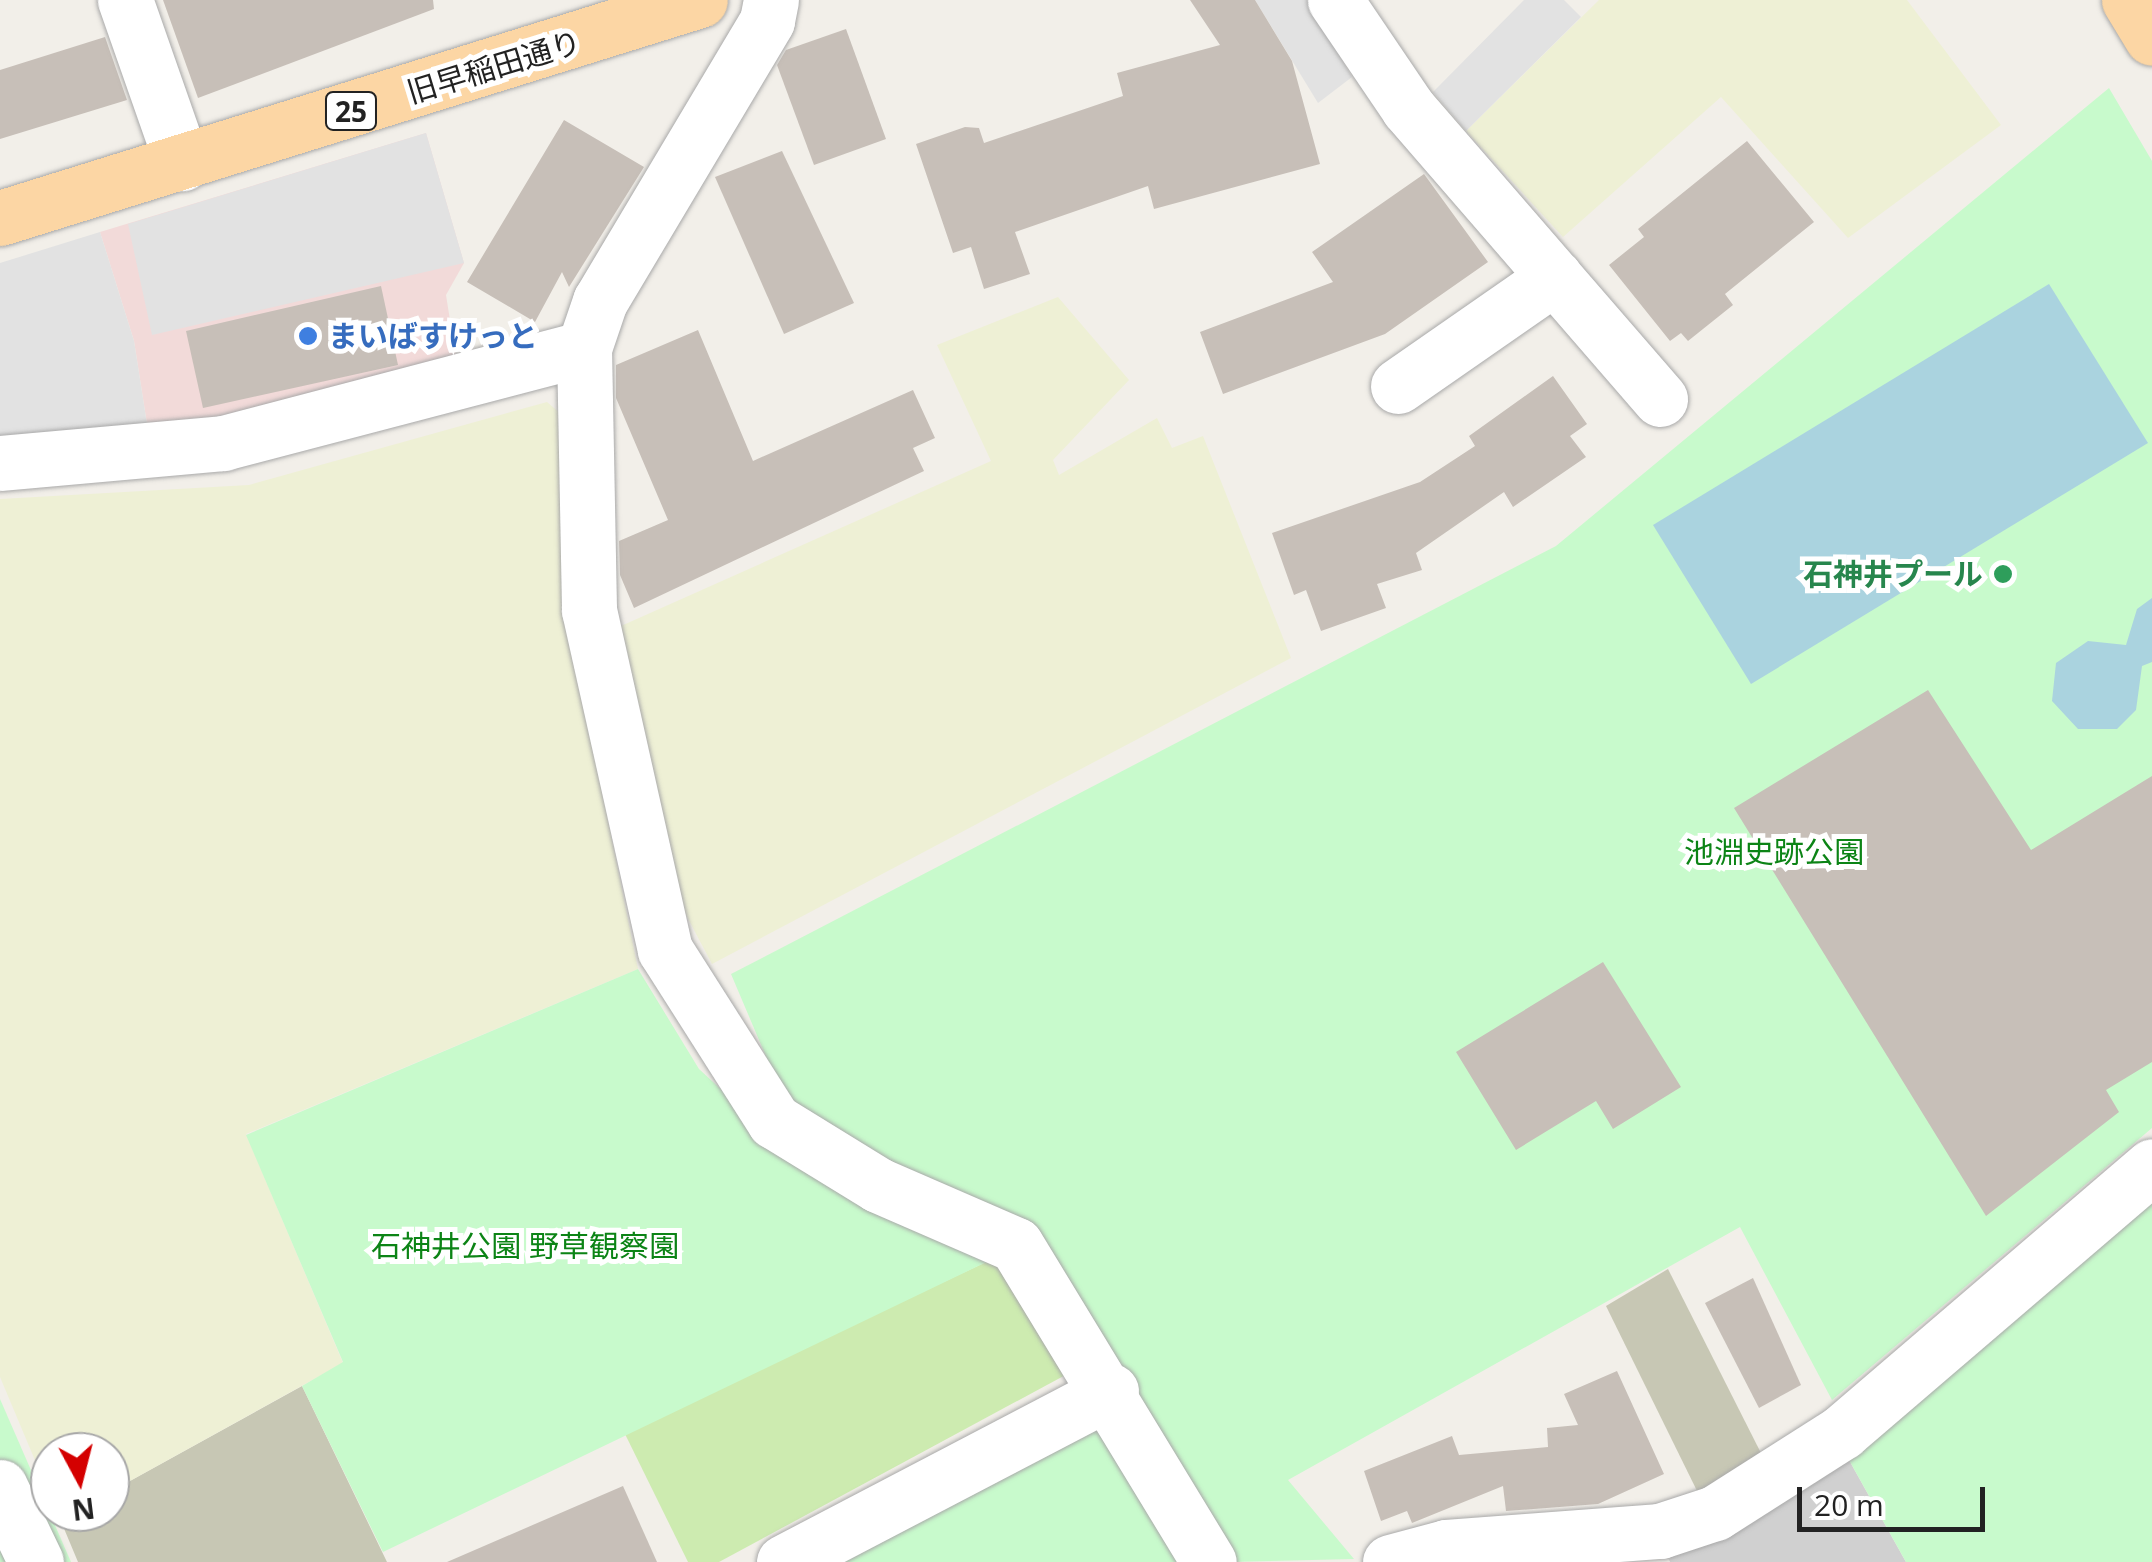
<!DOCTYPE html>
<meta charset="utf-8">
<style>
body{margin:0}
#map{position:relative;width:2152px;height:1562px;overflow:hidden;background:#f2efe9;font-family:"Open Sans","Noto Sans JP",sans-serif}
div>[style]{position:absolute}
.commercial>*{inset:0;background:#f2dad9}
.religious>*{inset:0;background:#d0d0d0}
.construction>*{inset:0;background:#c7c7b4}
.farmland>*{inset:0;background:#eef0d5}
.grass>*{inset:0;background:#cdebb0}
.park>*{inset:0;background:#c8facc}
.parking>*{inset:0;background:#e2e2e2}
.water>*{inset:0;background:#aad3df}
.building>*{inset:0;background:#c7bfb8}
.roads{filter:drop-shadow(0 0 2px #a9a9a9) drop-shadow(0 0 2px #a9a9a9)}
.minor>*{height:55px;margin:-27.5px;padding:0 27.5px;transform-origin:27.5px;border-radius:27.5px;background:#fff}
.major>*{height:55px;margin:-27.5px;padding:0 27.5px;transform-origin:27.5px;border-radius:27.5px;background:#fcd6a4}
.dots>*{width:28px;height:28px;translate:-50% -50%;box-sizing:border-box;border:5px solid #fff;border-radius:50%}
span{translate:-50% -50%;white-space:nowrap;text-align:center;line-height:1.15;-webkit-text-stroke:10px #fff;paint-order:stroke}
.shield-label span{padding:2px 8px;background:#fff;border:2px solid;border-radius:8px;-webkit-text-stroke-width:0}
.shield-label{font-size:28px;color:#222;font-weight:700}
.street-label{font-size:30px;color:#222}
.shop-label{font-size:30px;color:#366cbe;font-weight:700}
.left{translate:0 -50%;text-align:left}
.leisure-label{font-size:30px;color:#27864d;font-weight:700}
.right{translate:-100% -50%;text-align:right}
.park-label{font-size:30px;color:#0c8416}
.north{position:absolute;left:30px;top:1432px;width:100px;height:100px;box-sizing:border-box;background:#fff;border:2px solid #a7a7a7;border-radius:50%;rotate:173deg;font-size:28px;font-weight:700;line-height:40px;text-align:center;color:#222}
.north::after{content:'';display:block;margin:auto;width:35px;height:45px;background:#d40000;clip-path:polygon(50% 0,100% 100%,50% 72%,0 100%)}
.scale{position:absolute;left:1797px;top:1487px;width:188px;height:45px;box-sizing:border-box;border:5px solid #222;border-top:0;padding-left:12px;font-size:30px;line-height:35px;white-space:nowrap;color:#222;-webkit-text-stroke:8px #fff;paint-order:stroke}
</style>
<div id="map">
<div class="commercial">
<i style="clip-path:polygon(426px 133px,464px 263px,446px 295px,457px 364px,149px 437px,134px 341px,100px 232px)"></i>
</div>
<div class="religious">
<i style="clip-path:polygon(1849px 1460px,1906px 1562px,1670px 1562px,1666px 1553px)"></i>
</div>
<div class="construction">
<i style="clip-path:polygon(1668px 1269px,1765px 1461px,1701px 1499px,1606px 1306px)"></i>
<i style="clip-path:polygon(302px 1386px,387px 1562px,78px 1562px,60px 1519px,110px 1512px,110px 1492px)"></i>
</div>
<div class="farmland">
<i style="clip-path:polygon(1599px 0,1907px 0,2001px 125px,1848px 238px,1721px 97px,1563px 237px,1466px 131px)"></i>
<i style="clip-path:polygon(1058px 297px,1129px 380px,1053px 460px,1059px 475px,1157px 418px,1172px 448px,1203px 436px,1291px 658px,712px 964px,684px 911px,621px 626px,991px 461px,937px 345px)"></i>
<i style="clip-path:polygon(547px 402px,561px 414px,562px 592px,638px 969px,246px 1134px,343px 1363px,110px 1492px,110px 1452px,50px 1452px,50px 1496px,0 1377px,0 499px,249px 485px)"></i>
</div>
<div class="grass">
<i style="clip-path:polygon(999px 1256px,1071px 1372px,719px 1562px,688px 1562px,624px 1432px)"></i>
</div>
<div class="park">
<i style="clip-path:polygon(2109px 88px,2152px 161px,2152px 1128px,1832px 1400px,1740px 1227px,1288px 1480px,1354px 1559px,1230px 1562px,948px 1194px,787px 1106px,731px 974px,1556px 546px)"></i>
<i style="clip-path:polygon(638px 969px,699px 1069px,778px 1142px,999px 1256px,383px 1552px,302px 1386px,343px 1362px,246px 1135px)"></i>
<i style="clip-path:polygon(2152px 1203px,2152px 1562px,1906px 1562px,1849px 1460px)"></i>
<i style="clip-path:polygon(0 1399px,71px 1562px,0 1562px)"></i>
<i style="clip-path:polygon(1100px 1422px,1181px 1562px,826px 1562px)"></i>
</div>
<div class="parking">
<i style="clip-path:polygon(1255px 0,1307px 0,1352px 77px,1318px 103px)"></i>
<i style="clip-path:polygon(1524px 0,1564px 0,1581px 17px,1466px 131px,1433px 92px)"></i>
<i style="clip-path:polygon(426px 133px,464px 263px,152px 335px,128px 224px)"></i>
<i style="clip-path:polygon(100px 232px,134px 341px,149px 437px,0 446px,0 263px)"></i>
</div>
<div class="water">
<i style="clip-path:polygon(2049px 284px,2148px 443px,1751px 684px,1653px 525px)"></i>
<i style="clip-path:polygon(2152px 598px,2152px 662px,2142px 666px,2136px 710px,2117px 729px,2078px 729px,2052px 701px,2056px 663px,2088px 641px,2126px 645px,2137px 609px)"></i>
</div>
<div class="building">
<i style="clip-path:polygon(163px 0,433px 0,434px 9px,198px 98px)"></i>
<i style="clip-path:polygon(1190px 0,1255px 0,1292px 61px,1320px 164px,1154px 209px,1148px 186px,1015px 232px,1030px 274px,984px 289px,971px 247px,953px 253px,916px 144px,965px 127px,979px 128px,984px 143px,1123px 96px,1117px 73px,1220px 45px)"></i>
<i style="clip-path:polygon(846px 29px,886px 139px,814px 165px,777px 65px,786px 50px)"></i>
<i style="clip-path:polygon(105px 37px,127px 100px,0 139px,0 70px)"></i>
<i style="clip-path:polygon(564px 120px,644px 167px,569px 287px,562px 272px,535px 322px,467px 282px)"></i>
<i style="clip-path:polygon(1747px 141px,1814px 222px,1725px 294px,1733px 305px,1688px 341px,1681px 333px,1670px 341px,1609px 265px,1644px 237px,1638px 229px)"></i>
<i style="clip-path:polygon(782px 151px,854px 303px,784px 334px,715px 177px)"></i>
<i style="clip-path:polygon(1424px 174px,1488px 262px,1385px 334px,1223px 394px,1200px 332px,1333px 282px,1312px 252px)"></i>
<i style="clip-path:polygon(381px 286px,398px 365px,203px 408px,186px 331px)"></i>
<i style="clip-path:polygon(698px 330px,753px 461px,913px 390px,935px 438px,913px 448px,924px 471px,634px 608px,620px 575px,619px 541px,668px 520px,616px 398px,616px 365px)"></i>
<i style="clip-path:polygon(1553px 376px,1587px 424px,1570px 436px,1586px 457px,1513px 507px,1504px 492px,1416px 553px,1422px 570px,1377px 584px,1386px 608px,1321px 631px,1306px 590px,1294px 595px,1272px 533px,1420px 482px,1475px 446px,1469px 436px)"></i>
<i style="clip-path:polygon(1928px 690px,2031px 850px,2152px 776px,2152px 1062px,2106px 1090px,2119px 1112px,1986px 1216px,1734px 808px)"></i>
<i style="clip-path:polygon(1603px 962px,1681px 1087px,1613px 1129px,1596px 1101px,1516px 1150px,1456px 1052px)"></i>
<i style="clip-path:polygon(1753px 1278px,1801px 1385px,1759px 1408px,1705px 1303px)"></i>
<i style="clip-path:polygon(1617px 1371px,1664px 1474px,1598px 1504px,1506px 1511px,1503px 1486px,1412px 1523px,1407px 1511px,1381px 1521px,1364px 1471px,1452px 1436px,1459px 1455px,1548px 1447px,1547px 1428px,1578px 1425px,1564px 1394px)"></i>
<i style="clip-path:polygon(623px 1486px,657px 1562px,447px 1562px)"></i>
</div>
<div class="roads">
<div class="minor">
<i style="left:125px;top:0;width:173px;rotate:70.7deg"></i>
<i style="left:771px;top:0;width:21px;rotate:101deg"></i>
<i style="left:767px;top:21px;width:326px;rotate:120.8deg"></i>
<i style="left:600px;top:301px;width:50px;rotate:108.8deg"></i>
<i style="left:584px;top:348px;width:262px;rotate:88.9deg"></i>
<i style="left:589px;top:610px;width:348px;rotate:77.4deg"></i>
<i style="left:665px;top:950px;width:203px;rotate:57.5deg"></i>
<i style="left:774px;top:1121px;width:122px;rotate:31.6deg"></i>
<i style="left:878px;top:1185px;width:150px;rotate:23.5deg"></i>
<i style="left:1016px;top:1245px;width:371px;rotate:58.7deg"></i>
<i style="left:1335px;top:0;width:130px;rotate:55.9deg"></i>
<i style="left:1408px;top:108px;width:385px;rotate:49.1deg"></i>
<i style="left:1398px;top:386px;width:191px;rotate:-34.8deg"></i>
<i style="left:0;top:463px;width:224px;rotate:-5.1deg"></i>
<i style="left:223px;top:443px;width:373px;rotate:-14.7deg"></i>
<i style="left:0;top:1487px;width:83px;rotate:64.4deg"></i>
<i style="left:784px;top:1562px;width:369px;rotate:-27.6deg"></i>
<i style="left:1390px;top:1562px;width:58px;rotate:-15deg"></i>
<i style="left:1452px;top:1562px;width:16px;rotate:-112deg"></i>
<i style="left:1446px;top:1547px;width:215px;rotate:-4.3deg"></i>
<i style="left:1660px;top:1531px;width:58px;rotate:-18.1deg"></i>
<i style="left:1715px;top:1513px;width:151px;rotate:-32.5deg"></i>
<i style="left:1842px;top:1432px;width:408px;rotate:-40.6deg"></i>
</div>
<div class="major">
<i style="left:2129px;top:0;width:44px;rotate:58.8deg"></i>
<i style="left:0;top:218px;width:733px;rotate:-17.3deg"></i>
</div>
</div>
<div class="dots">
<i style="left:308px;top:336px;background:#3f7fe0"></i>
<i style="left:2003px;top:574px;background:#2e9e5b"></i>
</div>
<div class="shield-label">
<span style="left:351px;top:111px">25</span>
</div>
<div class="street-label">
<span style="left:494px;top:67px;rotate:-17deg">旧早稲田通り</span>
</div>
<div class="shop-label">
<span class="left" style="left:328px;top:336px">まいばすけっと</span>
</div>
<div class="leisure-label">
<span class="right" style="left:1983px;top:574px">石神井プール</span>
</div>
<div class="park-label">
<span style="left:1774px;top:852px">池淵史跡公園</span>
<span style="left:525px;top:1246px">石神井公園 野草観察園</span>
</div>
<div class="north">N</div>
<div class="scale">20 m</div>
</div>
